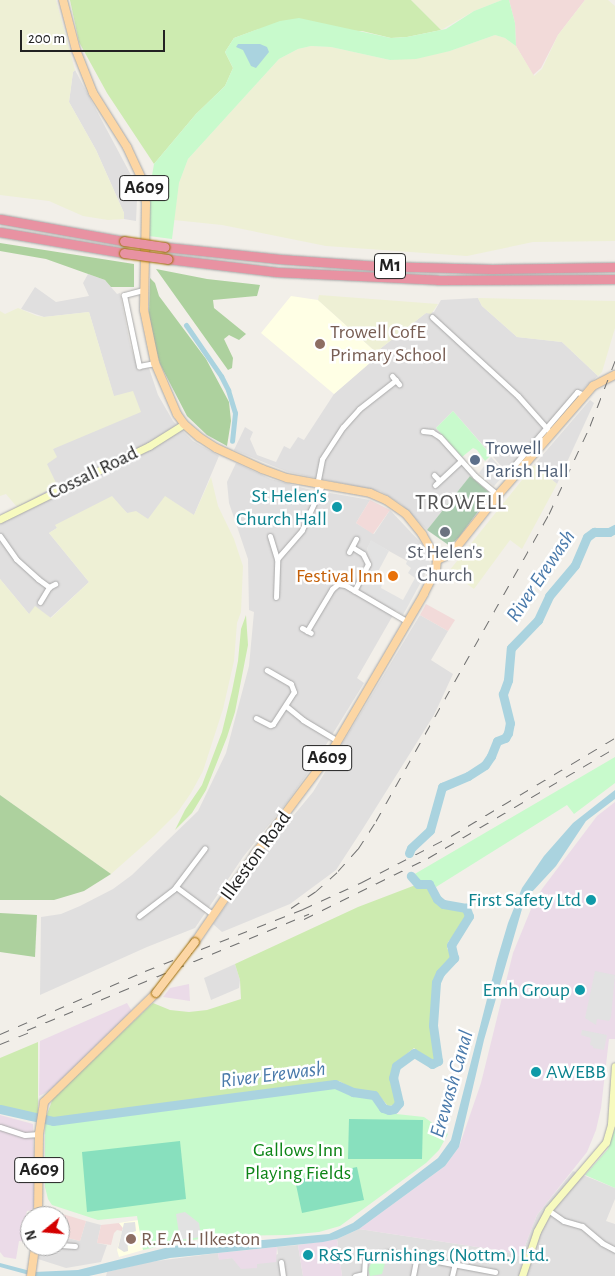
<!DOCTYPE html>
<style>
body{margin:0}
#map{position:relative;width:615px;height:1276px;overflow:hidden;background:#f2efe9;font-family:"Alegreya Sans",sans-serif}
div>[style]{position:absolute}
.residential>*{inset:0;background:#e0dfdf}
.commercial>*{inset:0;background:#f2dad9}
.industrial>*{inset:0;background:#ebdbe8}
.education>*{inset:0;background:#ffffe5}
.farmland>*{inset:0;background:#eef0d5}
.grass>*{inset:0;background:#cdebb0}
.forest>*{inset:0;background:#add19e}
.cemetery>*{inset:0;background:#aacbaf}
.park>*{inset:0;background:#c8facc}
.pitch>*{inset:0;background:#88e0be}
.parking>*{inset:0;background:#e2e2e2}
.water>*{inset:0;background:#aad3df}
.canal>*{height:5px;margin:-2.5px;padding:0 2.5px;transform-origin:2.5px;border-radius:2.5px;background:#aad3df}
.river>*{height:9px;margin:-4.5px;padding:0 4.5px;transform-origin:4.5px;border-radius:4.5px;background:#aad3df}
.roads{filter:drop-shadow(0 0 1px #a9a9a9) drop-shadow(0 0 1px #a9a9a9)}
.street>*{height:5px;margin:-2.5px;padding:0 2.5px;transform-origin:2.5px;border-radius:2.5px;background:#fff}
.secondary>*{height:7px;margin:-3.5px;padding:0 3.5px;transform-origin:3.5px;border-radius:3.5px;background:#f7fabf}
.primary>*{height:8px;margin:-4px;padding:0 4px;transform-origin:4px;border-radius:4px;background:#fcd6a4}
.highway>*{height:9px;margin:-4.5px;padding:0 4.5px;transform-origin:4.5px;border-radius:4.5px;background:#e892a2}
.rail>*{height:1px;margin-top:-0.5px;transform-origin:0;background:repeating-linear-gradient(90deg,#707070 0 10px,transparent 0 20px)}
.bridges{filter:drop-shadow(0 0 1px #a06b00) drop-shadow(0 0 1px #a06b00)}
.primary-bridge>*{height:8px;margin:-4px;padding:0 4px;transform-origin:4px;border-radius:4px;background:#fcd6a4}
.highway-bridge>*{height:9px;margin:-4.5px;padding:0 4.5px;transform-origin:4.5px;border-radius:4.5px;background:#e892a2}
.dots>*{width:14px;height:14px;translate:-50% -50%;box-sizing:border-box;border:2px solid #fff;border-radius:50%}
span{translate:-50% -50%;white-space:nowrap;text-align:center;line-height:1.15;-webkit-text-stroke:5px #fff;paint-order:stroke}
.shield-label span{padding:1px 4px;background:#fff;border:1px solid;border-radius:4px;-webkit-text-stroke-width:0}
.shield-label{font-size:19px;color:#222;font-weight:700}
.education-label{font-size:20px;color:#785e54}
.left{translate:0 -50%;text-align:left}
.service-label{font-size:20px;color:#4e5e75}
.street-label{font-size:20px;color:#222}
.culture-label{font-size:20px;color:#0d838f}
.right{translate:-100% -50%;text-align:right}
.worship-label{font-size:20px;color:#5b616d}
.food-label{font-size:20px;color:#c56008}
.park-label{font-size:20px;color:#0c8416}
.water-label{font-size:21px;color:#4a7aab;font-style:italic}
.quarter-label{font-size:22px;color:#555;letter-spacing:1px}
.north{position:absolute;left:20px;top:1206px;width:50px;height:50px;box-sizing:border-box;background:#fff;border:1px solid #a7a7a7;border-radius:50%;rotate:253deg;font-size:14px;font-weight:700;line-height:20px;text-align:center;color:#222}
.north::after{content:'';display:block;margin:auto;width:18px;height:22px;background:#d40000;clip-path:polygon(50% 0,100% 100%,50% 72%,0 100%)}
.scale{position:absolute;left:20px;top:30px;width:145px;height:22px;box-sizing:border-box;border:2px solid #222;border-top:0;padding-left:6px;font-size:15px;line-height:18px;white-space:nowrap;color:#222;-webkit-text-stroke:4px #fff;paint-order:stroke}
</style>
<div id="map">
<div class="residential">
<i style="clip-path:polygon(75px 70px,132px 177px,137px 199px,136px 221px,124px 219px,124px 213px,96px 150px,69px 102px,73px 72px)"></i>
<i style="clip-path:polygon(88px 274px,105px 280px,117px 294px,120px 293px,130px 344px,138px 370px,149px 368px,158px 395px,173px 421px,193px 441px,219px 456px,194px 515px,148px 519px,127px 513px,122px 508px,56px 525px,57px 528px,49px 533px,89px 582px,50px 618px,29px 614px,0 579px,0 523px,20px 512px,17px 507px,47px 464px,53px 449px,114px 397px,89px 312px,44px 317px,21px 309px,35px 287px,56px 302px,89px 296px,83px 283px)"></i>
<i style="clip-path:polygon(478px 298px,482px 306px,517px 337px,562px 342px,598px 376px,586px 386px,509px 475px,453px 411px,436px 428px,474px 471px,427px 530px,401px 504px,380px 491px,288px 472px,234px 450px,245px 427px,253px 432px,250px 439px,257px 455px,276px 462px,284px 446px,290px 449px,298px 437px,304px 440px,334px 394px,379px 355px,376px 352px,426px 313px,434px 312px,441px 300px)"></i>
<i style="clip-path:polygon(590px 400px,594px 403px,557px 484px,534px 465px)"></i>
<i style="clip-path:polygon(236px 463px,271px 479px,307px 489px,370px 500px,356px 523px,374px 534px,390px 510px,422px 544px,407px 561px,371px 541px,367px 549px,371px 559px,372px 568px,361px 589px,396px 610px,357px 678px,364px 683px,313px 766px,288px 801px,243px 857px,195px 928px,147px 947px,40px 995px,41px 917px,61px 914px,80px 906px,113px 889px,132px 875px,198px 811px,226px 753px,249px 666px,254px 612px,249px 610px,248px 559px,229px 503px,227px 482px)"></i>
<i style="clip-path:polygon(420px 615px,448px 631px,431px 660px,453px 674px,434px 715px,362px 830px,336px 870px,290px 904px,222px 932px,213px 924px,264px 851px,313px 792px)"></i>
<i style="clip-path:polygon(235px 964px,240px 980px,239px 988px,211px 1000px,204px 978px)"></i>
<i style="clip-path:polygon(573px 1171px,615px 1188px,615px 1199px,606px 1221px,615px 1224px,615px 1276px,342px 1276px,337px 1239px,359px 1229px,497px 1250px,521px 1256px,537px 1215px)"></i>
<i style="clip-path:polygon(86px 1221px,101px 1225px,97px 1243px,107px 1245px,101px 1262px,66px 1268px,38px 1259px,40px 1246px,60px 1246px,60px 1236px,80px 1241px)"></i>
<i style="clip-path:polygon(298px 1245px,303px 1276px,106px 1276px,107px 1272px,149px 1262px,218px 1253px,219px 1259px,232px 1258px,257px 1267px,257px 1264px,278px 1254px,277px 1247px)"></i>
</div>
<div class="commercial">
<i style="clip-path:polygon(509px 0,585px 0,558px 35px,541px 68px,533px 75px,516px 46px,515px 23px)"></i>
<i style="clip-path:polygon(370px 500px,390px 510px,373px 534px,356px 523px)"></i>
<i style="clip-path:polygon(426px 604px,455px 620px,448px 631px,420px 615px)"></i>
<i style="clip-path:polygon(46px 1209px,86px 1221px,80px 1241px,60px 1236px,60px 1216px,45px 1216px)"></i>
<i style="clip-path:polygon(119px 1223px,123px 1228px,122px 1231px,117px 1230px,114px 1233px,111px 1245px,97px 1243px,101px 1225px)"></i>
</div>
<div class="industrial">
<i style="clip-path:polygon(615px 802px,615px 1039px,609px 1039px,601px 1108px,596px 1130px,587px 1152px,537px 1215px,521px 1256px,497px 1250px,359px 1229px,445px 1166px,459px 1147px,481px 1083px,513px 953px,531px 909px,542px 889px,597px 816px)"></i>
<i style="clip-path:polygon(189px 984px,190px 1001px,163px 997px,170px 988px)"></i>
<i style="clip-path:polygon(127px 1003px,133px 1013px,49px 1091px,39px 1096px,40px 1041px)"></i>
<i style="clip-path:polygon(0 1115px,33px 1124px,35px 1205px,32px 1210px,27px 1211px,25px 1218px,30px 1219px,30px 1242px,19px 1241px,16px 1259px,4px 1257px,0 1252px)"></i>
<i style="clip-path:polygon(337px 1239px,342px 1276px,303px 1276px,298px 1245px)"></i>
<i style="clip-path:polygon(277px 1247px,276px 1262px,257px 1264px,257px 1268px,241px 1269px,232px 1258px,219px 1260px,218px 1253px)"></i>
</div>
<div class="education">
<i style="clip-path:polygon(291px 296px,318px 300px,379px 355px,334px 394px,261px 333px)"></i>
<i style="clip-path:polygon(138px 1220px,143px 1250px,119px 1257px,117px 1250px,123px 1228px,119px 1223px)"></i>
</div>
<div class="farmland">
<i style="clip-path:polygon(0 0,56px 0,75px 70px,73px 72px,69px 102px,96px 150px,124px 213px,124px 219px,108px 220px,83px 216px,49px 201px,0 195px)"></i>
<i style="clip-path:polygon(411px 0,502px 0,474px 11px,441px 30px)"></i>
<i style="clip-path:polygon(585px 0,608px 0,615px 6px,615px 241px,533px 242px,467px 256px,326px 246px,222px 225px,174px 220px,179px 183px,188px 159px,279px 59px,298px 49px,311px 46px,331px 47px,390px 60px,450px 51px,495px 35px,505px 38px,516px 46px,534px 76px,542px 69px,558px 35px)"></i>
<i style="clip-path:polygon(319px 295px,438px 304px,431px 314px,426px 313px,376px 352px,318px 300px)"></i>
<i style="clip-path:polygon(478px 298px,615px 301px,615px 328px,602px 372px,598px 376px,562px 342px,517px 337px,482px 306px)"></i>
<i style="clip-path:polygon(18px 308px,37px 316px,44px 317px,89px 312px,114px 396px,133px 391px,141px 412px,53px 449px,57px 457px,47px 464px,57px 485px,17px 507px,6px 494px,0 496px,0 311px,5px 314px)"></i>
<i style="clip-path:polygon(534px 465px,557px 484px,522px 549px,510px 540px,474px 589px,449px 571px)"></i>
<i style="clip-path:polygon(211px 477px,218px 506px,234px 539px,243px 566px,241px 612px,237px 623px,234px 661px,223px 709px,203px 771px,191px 793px,177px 813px,154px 836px,111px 874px,0 795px,0 579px,29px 614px,35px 606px,51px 618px,89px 582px,49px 533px,57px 528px,55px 525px,112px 496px,127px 513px,136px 511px,148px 519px,165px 496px,194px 515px)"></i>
</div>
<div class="grass">
<i style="clip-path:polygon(70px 0,411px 0,441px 30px,407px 37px,391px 38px,362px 31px,259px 29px,234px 38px,225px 52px,233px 68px,225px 86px,196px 114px,154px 164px,107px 93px,79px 42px)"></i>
<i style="clip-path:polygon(246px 615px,248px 645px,235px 712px,227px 737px,206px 790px,192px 813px,175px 830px,185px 810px,202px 785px,222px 732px,232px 691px,238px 661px,241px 629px)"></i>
<i style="clip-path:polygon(429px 885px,437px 904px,463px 908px,467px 916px,457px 933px,448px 942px,447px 948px,452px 957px,439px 971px,433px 984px,431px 1024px,435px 1060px,431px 1061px,414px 1048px,393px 1065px,391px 1079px,397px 1095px,396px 1105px,388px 1106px,376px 1092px,355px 1090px,339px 1081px,57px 1118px,46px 1117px,53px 1098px,153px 1003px,170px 1010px,189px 1012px,207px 1010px,241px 999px,240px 980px,235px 964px,358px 907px,413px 886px)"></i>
<i style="clip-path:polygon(38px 1042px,38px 1114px,0 1106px,0 1058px)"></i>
</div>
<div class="forest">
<i style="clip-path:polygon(0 243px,134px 264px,134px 287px,111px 287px,105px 280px,46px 259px,0 251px)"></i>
<i style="clip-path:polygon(156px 269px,207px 279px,260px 285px,257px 296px,213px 300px,214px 308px,246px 334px,239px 340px,229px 335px,224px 339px,233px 358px,232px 368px,228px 370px)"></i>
<i style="clip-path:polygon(150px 278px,155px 283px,159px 296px,206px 359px,229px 402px,231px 421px,227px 446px,207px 435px,187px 416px,160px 364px,153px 340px,149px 313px)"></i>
<i style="clip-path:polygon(0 795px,111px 874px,84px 891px,54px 900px,0 900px)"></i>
<i style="clip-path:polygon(0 913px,37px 915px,35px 957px,0 952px)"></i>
</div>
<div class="cemetery">
<i style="clip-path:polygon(470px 476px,491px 494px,459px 537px,450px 546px,427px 530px)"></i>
</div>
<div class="park">
<i style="clip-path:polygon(502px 0,509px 0,515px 23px,516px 46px,505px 38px,495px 35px,450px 51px,416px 59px,390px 60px,331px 47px,311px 46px,298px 49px,279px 59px,188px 159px,179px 183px,172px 239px,149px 236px,150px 187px,154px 164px,196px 114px,225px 86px,233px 68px,225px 52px,234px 38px,280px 21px,299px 18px,391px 38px,407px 37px,446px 29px,474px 11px)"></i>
<i style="clip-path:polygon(453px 411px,491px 455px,485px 461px,477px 450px,473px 448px,462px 457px,436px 428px)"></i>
<i style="clip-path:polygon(615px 757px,615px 783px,574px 814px,567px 805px,436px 887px,429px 881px,416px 880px,413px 875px)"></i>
<i style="clip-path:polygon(338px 1086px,357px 1094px,374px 1098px,387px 1113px,424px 1117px,448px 1134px,439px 1150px,426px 1163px,340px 1226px,319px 1232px,288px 1235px,222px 1236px,178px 1242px,143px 1250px,137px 1216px,98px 1220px,52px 1205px,48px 1199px,45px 1187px,45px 1124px)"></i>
<i style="clip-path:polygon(615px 1127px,615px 1188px,585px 1175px,608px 1149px)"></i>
<i style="clip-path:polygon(387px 1256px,382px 1274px,370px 1276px,368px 1269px,375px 1257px)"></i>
</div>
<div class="pitch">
<i style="clip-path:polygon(349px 1119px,423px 1120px,422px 1159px,348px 1159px)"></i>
<i style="clip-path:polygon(180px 1141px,186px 1199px,87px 1212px,82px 1152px)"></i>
<i style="clip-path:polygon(357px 1167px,364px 1200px,302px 1213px,295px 1180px)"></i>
</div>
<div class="parking">
<i style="clip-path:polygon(491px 457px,506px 473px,494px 486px,479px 473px)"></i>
<i style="clip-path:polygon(371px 540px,389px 551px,374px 579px,382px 584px,381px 588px,403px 600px,415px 578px,408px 573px,411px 568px,406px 564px,407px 561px,422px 544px,428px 553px,430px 564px,427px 571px,403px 615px,361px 589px,372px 568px,371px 559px,367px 549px)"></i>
<i style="clip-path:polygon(595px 971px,615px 975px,611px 1017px,609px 1021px,597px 1019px,596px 1025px,585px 1018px)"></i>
<i style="clip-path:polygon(582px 1030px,607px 1035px,604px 1050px,593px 1048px,593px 1046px,590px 1045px,591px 1038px,581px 1035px)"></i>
<i style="clip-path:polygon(185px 1212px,199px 1223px,201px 1237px,180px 1240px,176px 1214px)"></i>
<i style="clip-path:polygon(135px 1222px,136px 1231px,127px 1234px,128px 1251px,124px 1252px,118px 1248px,124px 1223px)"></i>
</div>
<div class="water">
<i style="clip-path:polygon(238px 44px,260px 44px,267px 47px,269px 52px,256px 68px,251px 66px,243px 50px,236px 47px)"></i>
<i style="clip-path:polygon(615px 790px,615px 799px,586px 821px,556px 866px,531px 893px,522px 909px,484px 1040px,459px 1147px,445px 1166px,359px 1229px,337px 1239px,323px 1242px,170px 1258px,89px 1276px,33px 1276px,0 1267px,0 1263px,34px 1272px,78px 1270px,173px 1246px,218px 1241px,263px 1240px,329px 1234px,353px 1223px,438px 1158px,451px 1140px,497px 960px,508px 923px,522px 888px,544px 856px,573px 823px)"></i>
</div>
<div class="canal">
<i style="left:186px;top:325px;width:62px;rotate:55.5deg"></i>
<i style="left:221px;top:376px;width:16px;rotate:63deg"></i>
<i style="left:228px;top:390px;width:24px;rotate:73deg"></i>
<i style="left:235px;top:413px;width:28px;rotate:96deg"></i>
</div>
<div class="river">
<i style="left:409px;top:853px;width:5px;rotate:-68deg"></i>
<i style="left:411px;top:848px;width:26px;rotate:-43deg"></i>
<i style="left:430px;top:830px;width:45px;rotate:-74.4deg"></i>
<i style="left:442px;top:787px;width:28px;rotate:-23deg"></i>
<i style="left:468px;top:776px;width:20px;rotate:-33deg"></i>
<i style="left:485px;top:765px;width:11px;rotate:-56deg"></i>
<i style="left:491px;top:756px;width:16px;rotate:-68deg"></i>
<i style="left:497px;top:741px;width:9px;rotate:-21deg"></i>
<i style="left:505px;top:738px;width:6px;rotate:-59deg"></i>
<i style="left:508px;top:733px;width:10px;rotate:-79deg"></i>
<i style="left:510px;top:723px;width:30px;rotate:-104deg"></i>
<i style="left:503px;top:694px;width:15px;rotate:-70deg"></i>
<i style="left:508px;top:680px;width:32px;rotate:-85deg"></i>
<i style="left:511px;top:648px;width:39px;rotate:-46deg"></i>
<i style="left:538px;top:620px;width:26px;rotate:-65deg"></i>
<i style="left:549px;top:596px;width:40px;rotate:-50deg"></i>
<i style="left:575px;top:565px;width:30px;rotate:-67deg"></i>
<i style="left:587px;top:537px;width:9px;rotate:-36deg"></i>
<i style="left:594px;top:532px;width:15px"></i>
<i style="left:609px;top:532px;width:7px;rotate:-27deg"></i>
<i style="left:0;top:1109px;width:54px;rotate:12.8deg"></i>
<i style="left:53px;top:1121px;width:284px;rotate:-7.5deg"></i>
<i style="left:335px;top:1084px;width:20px;rotate:24deg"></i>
<i style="left:353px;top:1092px;width:21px;rotate:8deg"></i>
<i style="left:374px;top:1095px;width:16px;rotate:55deg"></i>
<i style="left:383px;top:1108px;width:6px;rotate:18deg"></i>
<i style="left:389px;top:1110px;width:5px;rotate:-11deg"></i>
<i style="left:394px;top:1109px;width:8px;rotate:-50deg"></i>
<i style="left:399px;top:1103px;width:26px;rotate:-103deg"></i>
<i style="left:393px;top:1078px;width:12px;rotate:-76deg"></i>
<i style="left:396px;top:1066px;width:22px;rotate:-36deg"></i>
<i style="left:414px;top:1053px;width:21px;rotate:31deg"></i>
<i style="left:432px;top:1064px;width:7px;rotate:-27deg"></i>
<i style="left:438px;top:1061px;width:36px;rotate:-98deg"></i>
<i style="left:433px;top:1025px;width:43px;rotate:-86deg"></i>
<i style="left:436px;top:982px;width:10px;rotate:-66deg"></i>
<i style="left:440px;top:973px;width:21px;rotate:-47deg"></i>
<i style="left:454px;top:958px;width:13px;rotate:-103deg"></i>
<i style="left:451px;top:945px;width:34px;rotate:-58deg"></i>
<i style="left:469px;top:916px;width:9px;rotate:-111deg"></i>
<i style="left:466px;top:908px;width:23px;rotate:-170deg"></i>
<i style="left:443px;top:904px;width:8px;rotate:-140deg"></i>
<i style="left:437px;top:899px;width:17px;rotate:-118deg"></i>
<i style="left:429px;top:884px;width:11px;rotate:180deg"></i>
<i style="left:418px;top:884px;width:11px;rotate:-131deg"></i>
</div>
<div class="roads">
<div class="street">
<i style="left:143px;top:290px;width:20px;rotate:165deg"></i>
<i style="left:124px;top:295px;width:73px;rotate:78.1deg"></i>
<i style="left:139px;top:366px;width:16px;rotate:-11deg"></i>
<i style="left:432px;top:317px;width:117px;rotate:42.6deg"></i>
<i style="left:518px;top:396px;width:50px;rotate:48.3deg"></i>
<i style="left:392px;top:376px;width:11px;rotate:49deg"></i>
<i style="left:423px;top:431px;width:9px;rotate:6deg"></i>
<i style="left:432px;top:432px;width:9px;rotate:32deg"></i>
<i style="left:440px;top:437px;width:52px;rotate:48.1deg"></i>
<i style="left:475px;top:476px;width:30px;rotate:40deg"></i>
<i style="left:434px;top:475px;width:7px;rotate:45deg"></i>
<i style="left:515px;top:476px;width:8px;rotate:-130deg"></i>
<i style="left:510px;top:470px;width:103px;rotate:-49.3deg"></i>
<i style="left:577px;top:392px;width:9px;rotate:21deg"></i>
<i style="left:317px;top:485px;width:26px;rotate:-79deg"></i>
<i style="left:322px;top:459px;width:38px;rotate:-57deg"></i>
<i style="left:343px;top:427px;width:24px;rotate:-48deg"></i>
<i style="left:359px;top:409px;width:47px;rotate:-38.1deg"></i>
<i style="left:435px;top:485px;width:35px;rotate:-43deg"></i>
<i style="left:0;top:536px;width:28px;rotate:55deg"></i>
<i style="left:16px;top:559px;width:30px;rotate:42deg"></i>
<i style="left:38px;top:579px;width:14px;rotate:36deg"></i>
<i style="left:49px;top:587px;width:7px;rotate:-27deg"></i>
<i style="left:270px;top:536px;width:24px;rotate:73deg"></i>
<i style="left:352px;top:547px;width:13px;rotate:32deg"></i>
<i style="left:363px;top:554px;width:11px;rotate:63deg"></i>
<i style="left:368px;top:564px;width:30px;rotate:117deg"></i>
<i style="left:349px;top:552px;width:15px;rotate:-62deg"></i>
<i style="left:276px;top:597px;width:38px;rotate:-88deg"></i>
<i style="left:277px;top:559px;width:38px;rotate:-49deg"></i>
<i style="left:302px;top:530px;width:49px;rotate:-66deg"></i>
<i style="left:40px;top:602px;width:17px;rotate:-59deg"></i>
<i style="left:302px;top:628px;width:10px;rotate:29deg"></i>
<i style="left:307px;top:631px;width:49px;rotate:-59.2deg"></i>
<i style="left:332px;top:589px;width:8px;rotate:-40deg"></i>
<i style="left:338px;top:584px;width:7px;rotate:8deg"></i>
<i style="left:345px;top:585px;width:73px;rotate:30.4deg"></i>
<i style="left:286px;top:706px;width:22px;rotate:39deg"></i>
<i style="left:303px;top:720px;width:41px;rotate:31deg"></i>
<i style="left:256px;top:718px;width:16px;rotate:27deg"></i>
<i style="left:270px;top:725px;width:3px;rotate:-18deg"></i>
<i style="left:273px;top:724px;width:38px;rotate:-57deg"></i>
<i style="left:294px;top:692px;width:9px;rotate:-111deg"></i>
<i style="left:291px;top:684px;width:28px;rotate:-150deg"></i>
<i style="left:176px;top:887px;width:47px;rotate:36.4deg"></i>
<i style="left:139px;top:916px;width:44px;rotate:-37.6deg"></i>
<i style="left:174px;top:889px;width:51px;rotate:-52.9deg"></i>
<i style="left:0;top:1127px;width:26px;rotate:18deg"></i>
<i style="left:25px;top:1135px;width:14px;rotate:-4deg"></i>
<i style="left:548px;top:1210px;width:19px;rotate:35deg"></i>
<i style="left:564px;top:1221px;width:19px;rotate:16deg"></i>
<i style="left:582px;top:1226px;width:26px;rotate:40deg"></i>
<i style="left:602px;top:1243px;width:15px;rotate:28deg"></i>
<i style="left:60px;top:1245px;width:15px;rotate:4deg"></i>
<i style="left:281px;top:1262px;width:14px;rotate:82deg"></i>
<i style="left:355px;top:1276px;width:9px;rotate:-13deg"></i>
<i style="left:364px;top:1276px;width:20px;rotate:-87deg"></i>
<i style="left:365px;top:1256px;width:24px;rotate:-9deg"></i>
<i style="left:389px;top:1252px;width:108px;rotate:10.7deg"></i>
<i style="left:413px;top:1276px;width:20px;rotate:-79deg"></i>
<i style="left:452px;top:1276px;width:13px;rotate:-77deg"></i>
</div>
<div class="secondary">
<i style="left:0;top:519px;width:166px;rotate:-26.1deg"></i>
<i style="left:149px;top:446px;width:41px;rotate:-32.2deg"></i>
<i style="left:522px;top:1276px;width:47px;rotate:-71.6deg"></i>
<i style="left:537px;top:1231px;width:24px;rotate:-62deg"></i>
<i style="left:548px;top:1210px;width:89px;rotate:-49.5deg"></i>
<i style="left:606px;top:1142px;width:19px;rotate:-74deg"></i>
<i style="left:611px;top:1124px;width:58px;rotate:-86.1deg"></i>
</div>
<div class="primary">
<i style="left:63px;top:0;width:52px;rotate:75.4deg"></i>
<i style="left:76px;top:50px;width:46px;rotate:68.4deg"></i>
<i style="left:93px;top:93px;width:64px;rotate:57.8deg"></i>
<i style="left:127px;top:147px;width:38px;rotate:65deg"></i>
<i style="left:143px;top:182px;width:22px;rotate:82deg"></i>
<i style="left:146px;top:204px;width:106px;rotate:91.1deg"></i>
<i style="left:144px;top:310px;width:54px;rotate:78.3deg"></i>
<i style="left:155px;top:363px;width:56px;rotate:66.7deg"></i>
<i style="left:177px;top:414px;width:12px;rotate:55deg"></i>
<i style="left:184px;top:424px;width:20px;rotate:41deg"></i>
<i style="left:199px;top:437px;width:20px;rotate:33deg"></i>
<i style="left:216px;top:448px;width:51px;rotate:24.5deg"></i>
<i style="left:262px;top:469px;width:27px;rotate:20deg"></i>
<i style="left:287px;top:478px;width:84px;rotate:10.2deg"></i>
<i style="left:370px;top:493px;width:17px;rotate:24deg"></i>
<i style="left:386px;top:500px;width:24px;rotate:35deg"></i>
<i style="left:406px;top:514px;width:26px;rotate:51deg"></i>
<i style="left:422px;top:534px;width:30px;rotate:60deg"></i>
<i style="left:437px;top:560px;width:10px;rotate:96deg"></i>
<i style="left:436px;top:570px;width:27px;rotate:117deg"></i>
<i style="left:424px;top:594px;width:182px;rotate:120.4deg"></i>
<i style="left:332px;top:751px;width:129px;rotate:126.8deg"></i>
<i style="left:255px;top:854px;width:107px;rotate:124.3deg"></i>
<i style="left:437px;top:560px;width:17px;rotate:-25deg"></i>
<i style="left:452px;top:553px;width:74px;rotate:-51.6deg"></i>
<i style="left:498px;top:495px;width:145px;rotate:-48.9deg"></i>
<i style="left:593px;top:386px;width:25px;rotate:-27deg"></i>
<i style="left:38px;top:1216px;width:82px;rotate:-89.3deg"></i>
<i style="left:39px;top:1134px;width:32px;rotate:-81deg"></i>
<i style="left:44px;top:1102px;width:156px;rotate:-44.2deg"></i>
<i style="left:31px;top:1276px;width:30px;rotate:-82deg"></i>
</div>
<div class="highway">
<i style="left:0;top:219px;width:126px;rotate:10.1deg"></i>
<i style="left:0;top:232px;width:126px;rotate:9.6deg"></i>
<i style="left:165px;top:247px;width:115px;rotate:6deg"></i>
<i style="left:279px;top:259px;width:99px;rotate:4deg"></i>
<i style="left:378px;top:266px;width:114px;rotate:1.5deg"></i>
<i style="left:492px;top:269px;width:123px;rotate:-0.9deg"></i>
<i style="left:168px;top:259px;width:110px;rotate:6.8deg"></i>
<i style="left:277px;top:272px;width:161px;rotate:2.8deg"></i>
<i style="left:438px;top:280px;width:177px;rotate:-0.3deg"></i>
</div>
</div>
<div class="rail">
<i style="left:291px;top:908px;width:29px;rotate:-34deg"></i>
<i style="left:315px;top:892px;width:31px;rotate:-42deg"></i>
<i style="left:338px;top:871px;width:30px;rotate:-48deg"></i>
<i style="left:358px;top:849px;width:33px;rotate:-57deg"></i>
<i style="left:376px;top:821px;width:352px;rotate:-60.6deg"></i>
<i style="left:549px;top:514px;width:97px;rotate:-65deg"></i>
<i style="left:590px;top:426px;width:70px;rotate:-69deg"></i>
<i style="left:304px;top:919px;width:138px;rotate:-26.2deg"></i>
<i style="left:428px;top:858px;width:217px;rotate:-30.5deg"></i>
<i style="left:27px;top:1030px;width:305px;rotate:-22.4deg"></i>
<i style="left:0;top:1034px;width:158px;rotate:-23.5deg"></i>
<i style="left:145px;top:971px;width:170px;rotate:-21.4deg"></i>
<i style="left:303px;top:909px;width:65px;rotate:-24.6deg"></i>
<i style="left:362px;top:882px;width:100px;rotate:-27.3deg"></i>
<i style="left:451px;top:836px;width:191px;rotate:-30.9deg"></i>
<i style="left:0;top:1044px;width:37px;rotate:-22deg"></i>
</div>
<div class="bridges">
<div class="primary-bridge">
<i style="left:156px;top:993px;width:64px;rotate:-52.6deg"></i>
</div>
<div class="highway-bridge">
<i style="left:124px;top:241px;width:41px;rotate:8.3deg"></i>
<i style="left:124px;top:253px;width:44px;rotate:7.8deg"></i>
</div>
</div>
<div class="dots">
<i style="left:320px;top:344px;background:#8d6e63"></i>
<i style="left:475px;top:460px;background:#5c6f8a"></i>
<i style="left:337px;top:507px;background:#0f9aa8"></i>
<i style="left:445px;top:532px;background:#6b7280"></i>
<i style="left:393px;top:576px;background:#e8710a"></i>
<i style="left:591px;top:900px;background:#0f9aa8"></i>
<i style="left:580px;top:990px;background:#0f9aa8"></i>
<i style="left:536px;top:1072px;background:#0f9aa8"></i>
<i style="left:131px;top:1239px;background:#8d6e63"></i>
<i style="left:308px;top:1255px;background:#0f9aa8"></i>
</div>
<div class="shield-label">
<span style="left:144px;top:188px">A609</span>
<span style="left:390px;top:266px">M1</span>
<span style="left:327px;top:758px">A609</span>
<span style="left:39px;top:1170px">A609</span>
</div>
<div class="education-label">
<span class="left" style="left:330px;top:344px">Trowell CofE<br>Primary School</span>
<span class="left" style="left:141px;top:1239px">R.E.A.L Ilkeston</span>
</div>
<div class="service-label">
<span class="left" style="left:485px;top:460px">Trowell<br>Parish Hall</span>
</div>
<div class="street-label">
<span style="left:93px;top:473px;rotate:-26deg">Cossall Road</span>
<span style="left:256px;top:856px;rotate:-54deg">Ilkeston Road</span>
</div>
<div class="culture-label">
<span class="right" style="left:327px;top:508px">St Helen's<br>Church Hall</span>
<span class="right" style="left:581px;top:900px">First Safety Ltd</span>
<span class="right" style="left:570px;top:990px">Emh Group</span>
<span class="left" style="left:546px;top:1072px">AWEBB</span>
<span class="left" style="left:318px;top:1255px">R&amp;S Furnishings (Nottm.) Ltd.</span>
</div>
<div class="worship-label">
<span style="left:445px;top:564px">St Helen's<br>Church</span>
</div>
<div class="food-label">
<span class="right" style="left:383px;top:576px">Festival Inn</span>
</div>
<div class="park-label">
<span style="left:298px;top:1162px">Gallows Inn<br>Playing Fields</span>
</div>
<div class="water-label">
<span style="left:541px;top:576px;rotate:-56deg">River Erewash</span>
<span style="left:273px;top:1075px;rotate:-7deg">River Erewash</span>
<span style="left:452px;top:1084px;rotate:-74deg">Erewash Canal</span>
</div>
<div class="quarter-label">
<span style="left:461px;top:503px">TROWELL</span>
</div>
<div class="north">N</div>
<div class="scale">200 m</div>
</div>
